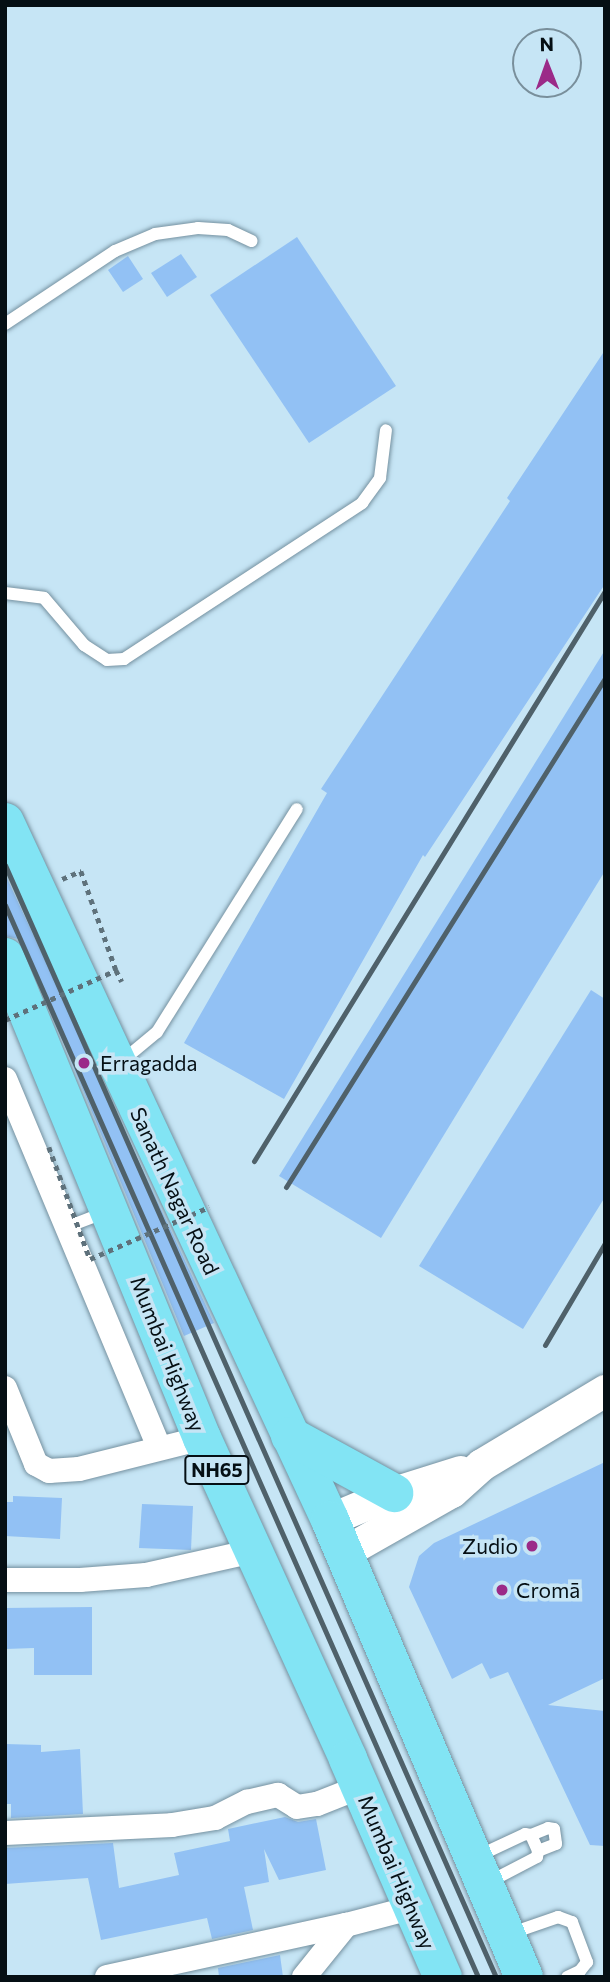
<!DOCTYPE html>
<meta charset="utf-8">
<style>
body{margin:0}
#map{position:relative;width:610px;height:1982px;overflow:hidden;background:#c6e5f5;font-family:Commissioner,sans-serif}
div>[style]{position:absolute}
.building>*{inset:0;background:#92c1f4}
.path>*{height:4.5px;margin-top:-2.25px;transform-origin:0;background:repeating-linear-gradient(90deg,#5e717b 0 5px,transparent 0 10px)}
.roads{filter:drop-shadow(0 0 2px #7591a0) drop-shadow(0 0 2px #7591a0)}
.service>*{height:12px;margin:-6px;padding:0 6px;transform-origin:6px;border-radius:6px;background:#fff}
.minor>*{height:24px;margin:-12px;padding:0 12px;transform-origin:12px;border-radius:12px;background:#fff}
.tertiary>*{height:32px;margin:-16px;padding:0 16px;transform-origin:16px;border-radius:16px;background:#fff}
.trunk>*{height:38px;margin:-19px;padding:0 19px;transform-origin:19px;border-radius:19px;background:#82e4f4}
.rail>*{height:5px;margin:-2.5px;padding:0 2.5px;transform-origin:2.5px;border-radius:2.5px;background:#4f616a}
.path-bridge>*{height:4.5px;margin-top:-2.25px;transform-origin:0;background:repeating-linear-gradient(90deg,#5e717b 0 5px,transparent 0 10px)}
.dots>*{width:19px;height:19px;translate:-50% -50%;box-sizing:border-box;border:4px solid #c6e5f5;border-radius:50%}
span{translate:-50% -50%;white-space:nowrap;text-align:center;line-height:1.15;-webkit-text-stroke:7px #c6e5f5;paint-order:stroke}
.shield-label span{padding:2px 5px;background:#c6e5f5;border:2px solid;border-radius:5px;-webkit-text-stroke-width:0}
.shield-label{font-size:19px;color:#050f14;font-weight:700}
.poi-label{font-size:21px;color:#050f14}
.left{translate:0 -50%;text-align:left}
.right{translate:-100% -50%;text-align:right}
.street-label{font-size:21px;color:#050f14}
.frame{position:absolute;inset:0;border:7px solid #050f14;pointer-events:none}
.north{position:absolute;left:512px;top:28px;width:70px;height:70px;box-sizing:border-box;background:#c6e5f5;border:2px solid #798f9b;border-radius:50%;rotate:359deg;font-size:19px;font-weight:700;line-height:28px;text-align:center;color:#050f14}
.north::after{content:'';display:block;margin:auto;width:24px;height:32px;background:#9b2a88;clip-path:polygon(50% 0,100% 100%,50% 72%,0 100%)}
</style>
<div id="map">
<div class="building">
<i style="clip-path:polygon(297px 237px,396px 386px,309px 443px,210px 295px)"></i>
<i style="clip-path:polygon(181px 254px,197px 277px,167px 297px,151px 273px)"></i>
<i style="clip-path:polygon(128px 256px,143px 279px,123px 292px,108px 270px)"></i>
<i style="clip-path:polygon(605px 350px,605px 584px,425px 857px,423px 855px,284px 1099px,184px 1043px,327px 793px,321px 789px,510px 501px,507px 498px)"></i>
<i style="clip-path:polygon(605px 650px,605px 871px,381px 1238px,279px 1176px)"></i>
<i style="clip-path:polygon(5px 874px,214px 1323px,184px 1336px,25px 949px,18px 939px,5px 936px)"></i>
<i style="clip-path:polygon(591px 990px,605px 999px,605px 1197px,523px 1329px,419px 1266px)"></i>
<i style="clip-path:polygon(605px 1462px,605px 1678px,548px 1705px,605px 1711px,605px 1846px,590px 1845px,508px 1672px,490px 1679px,482px 1663px,452px 1679px,409px 1587px,419px 1556px,434px 1543px)"></i>
<i style="clip-path:polygon(13px 1496px,62px 1498px,60px 1539px,5px 1536px,5px 1502px,13px 1502px)"></i>
<i style="clip-path:polygon(142px 1504px,193px 1506px,191px 1550px,139px 1548px)"></i>
<i style="clip-path:polygon(92px 1607px,92px 1675px,34px 1675px,34px 1648px,5px 1649px,5px 1608px)"></i>
<i style="clip-path:polygon(5px 1744px,41px 1745px,41px 1752px,80px 1749px,83px 1814px,11px 1818px,11px 1804px,5px 1804px)"></i>
<i style="clip-path:polygon(285px 1817px,298px 1822px,316px 1819px,326px 1870px,279px 1880px,264px 1849px,269px 1882px,244px 1887px,253px 1930px,212px 1939px,207px 1918px,101px 1940px,88px 1878px,5px 1884px,5px 1848px,113px 1843px,119px 1888px,179px 1875px,174px 1853px,230px 1841px,228px 1829px)"></i>
<i style="clip-path:polygon(280px 1955px,283px 1977px,219px 1977px,218px 1968px)"></i>
</div>
<div class="path">
<i style="left:62px;top:879px;width:21px;rotate:-23deg"></i>
<i style="left:81px;top:871px;width:105px;rotate:70.5deg"></i>
</div>
<div class="roads">
<div class="service">
<i style="left:5px;top:324px;width:132px;rotate:-33.6deg"></i>
<i style="left:115px;top:251px;width:43px;rotate:-23deg"></i>
<i style="left:155px;top:234px;width:43px;rotate:-7.9deg"></i>
<i style="left:198px;top:228px;width:30px;rotate:4deg"></i>
<i style="left:228px;top:230px;width:26px;rotate:25deg"></i>
<i style="left:5px;top:593px;width:39px;rotate:7deg"></i>
<i style="left:44px;top:598px;width:62px;rotate:49.6deg"></i>
<i style="left:84px;top:645px;width:27px;rotate:33deg"></i>
<i style="left:107px;top:660px;width:17px;rotate:-3deg"></i>
<i style="left:124px;top:659px;width:285px;rotate:-33.2deg"></i>
<i style="left:362px;top:503px;width:31px;rotate:-54deg"></i>
<i style="left:380px;top:478px;width:48px;rotate:-82.9deg"></i>
<i style="left:122px;top:1061px;width:45px;rotate:-39.6deg"></i>
<i style="left:157px;top:1032px;width:263px;rotate:-57.9deg"></i>
<i style="left:67px;top:1227px;width:42px;rotate:-21deg"></i>
<i style="left:531px;top:1835px;width:18px;rotate:-22deg"></i>
<i style="left:548px;top:1828px;width:6px;rotate:9deg"></i>
<i style="left:554px;top:1829px;width:15px;rotate:82deg"></i>
<i style="left:556px;top:1844px;width:19px;rotate:159deg"></i>
<i style="left:476px;top:1857px;width:54px;rotate:-25.1deg"></i>
<i style="left:525px;top:1834px;width:6px;rotate:9deg"></i>
<i style="left:531px;top:1835px;width:17px;rotate:66deg"></i>
<i style="left:538px;top:1851px;width:6px;rotate:99deg"></i>
<i style="left:537px;top:1857px;width:56px;rotate:152.5deg"></i>
<i style="left:509px;top:1934px;width:52px;rotate:-19.1deg"></i>
<i style="left:558px;top:1917px;width:15px;rotate:20deg"></i>
<i style="left:572px;top:1922px;width:43px;rotate:69.4deg"></i>
<i style="left:587px;top:1962px;width:11px;rotate:128deg"></i>
<i style="left:580px;top:1971px;width:14px;rotate:155deg"></i>
</div>
<div class="minor">
<i style="left:5px;top:1079px;width:400px;rotate:67.3deg"></i>
<i style="left:5px;top:1388px;width:82px;rotate:67.8deg"></i>
<i style="left:36px;top:1464px;width:15px;rotate:28deg"></i>
<i style="left:49px;top:1471px;width:30px;rotate:-4deg"></i>
<i style="left:79px;top:1469px;width:127px;rotate:-14.1deg"></i>
<i style="left:5px;top:1580px;width:75px"></i>
<i style="left:80px;top:1580px;width:66px;rotate:-4.3deg"></i>
<i style="left:146px;top:1575px;width:110px;rotate:-12.6deg"></i>
<i style="left:5px;top:1833px;width:167px;rotate:-2.7deg"></i>
<i style="left:172px;top:1825px;width:44px;rotate:-9.2deg"></i>
<i style="left:215px;top:1818px;width:36px;rotate:-27deg"></i>
<i style="left:247px;top:1802px;width:32px;rotate:-13deg"></i>
<i style="left:278px;top:1795px;width:22px;rotate:32deg"></i>
<i style="left:297px;top:1807px;width:20px;rotate:-9deg"></i>
<i style="left:317px;top:1804px;width:46px;rotate:-21.6deg"></i>
<i style="left:107px;top:1977px;width:245px;rotate:-12.3deg"></i>
<i style="left:346px;top:1925px;width:67px;rotate:-14.7deg"></i>
<i style="left:304px;top:1977px;width:67px;rotate:-51.1deg"></i>
</div>
<div class="tertiary">
<i style="left:330px;top:1520px;width:69px;rotate:-22.9deg"></i>
<i style="left:394px;top:1493px;width:70px;rotate:-17.4deg"></i>
<i style="left:344px;top:1553px;width:124px;rotate:-29.5deg"></i>
<i style="left:452px;top:1492px;width:40px;rotate:-42deg"></i>
<i style="left:482px;top:1465px;width:144px;rotate:-31deg"></i>
</div>
<div class="trunk">
<i style="left:5px;top:822px;width:770px;rotate:65.03deg"></i>
<i style="left:330px;top:1520px;width:496px;rotate:67deg"></i>
<i style="left:5px;top:957px;width:520px;rotate:67.73deg"></i>
<i style="left:202px;top:1438px;width:353px;rotate:65.5deg"></i>
<i style="left:348px;top:1759px;width:238px;rotate:66.5deg"></i>
<i style="left:290px;top:1436px;width:119px;rotate:28.7deg"></i>
</div>
</div>
<div class="rail">
<i style="left:5px;top:865px;width:1216px;rotate:66.18deg"></i>
<i style="left:5px;top:905px;width:1172px;rotate:66.19deg"></i>
<i style="left:254px;top:1161px;width:669px;rotate:-58.38deg"></i>
<i style="left:286px;top:1187px;width:601px;rotate:-57.92deg"></i>
<i style="left:545px;top:1345px;width:118px;rotate:-59.5deg"></i>
</div>
<div class="path-bridge">
<i style="left:5px;top:1020px;width:122px;rotate:-24.2deg"></i>
<i style="left:116px;top:970px;width:13px;rotate:63deg"></i>
<i style="left:49px;top:1147px;width:119px;rotate:69.9deg"></i>
<i style="left:90px;top:1259px;width:130px;rotate:-23.6deg"></i>
</div>
<div class="dots">
<i style="left:84px;top:1063px;background:#9b2a88"></i>
<i style="left:532px;top:1546px;background:#9b2a88"></i>
<i style="left:502px;top:1590px;background:#9b2a88"></i>
</div>
<div class="shield-label">
<span style="left:217px;top:1470px">NH65</span>
</div>
<div class="poi-label">
<span class="left" style="left:100px;top:1063px">Erragadda</span>
<span class="right" style="left:518px;top:1546px">Zudio</span>
<span class="left" style="left:516px;top:1590px">Cromā</span>
</div>
<div class="street-label">
<span style="left:175px;top:1191px;rotate:65deg">Sanath Nagar Road</span>
<span style="left:168px;top:1354px;rotate:68deg">Mumbai Highway</span>
<span style="left:397px;top:1872px;rotate:67deg">Mumbai Highway</span>
</div>
<div class="frame"></div>
<div class="north">N</div>
</div>
